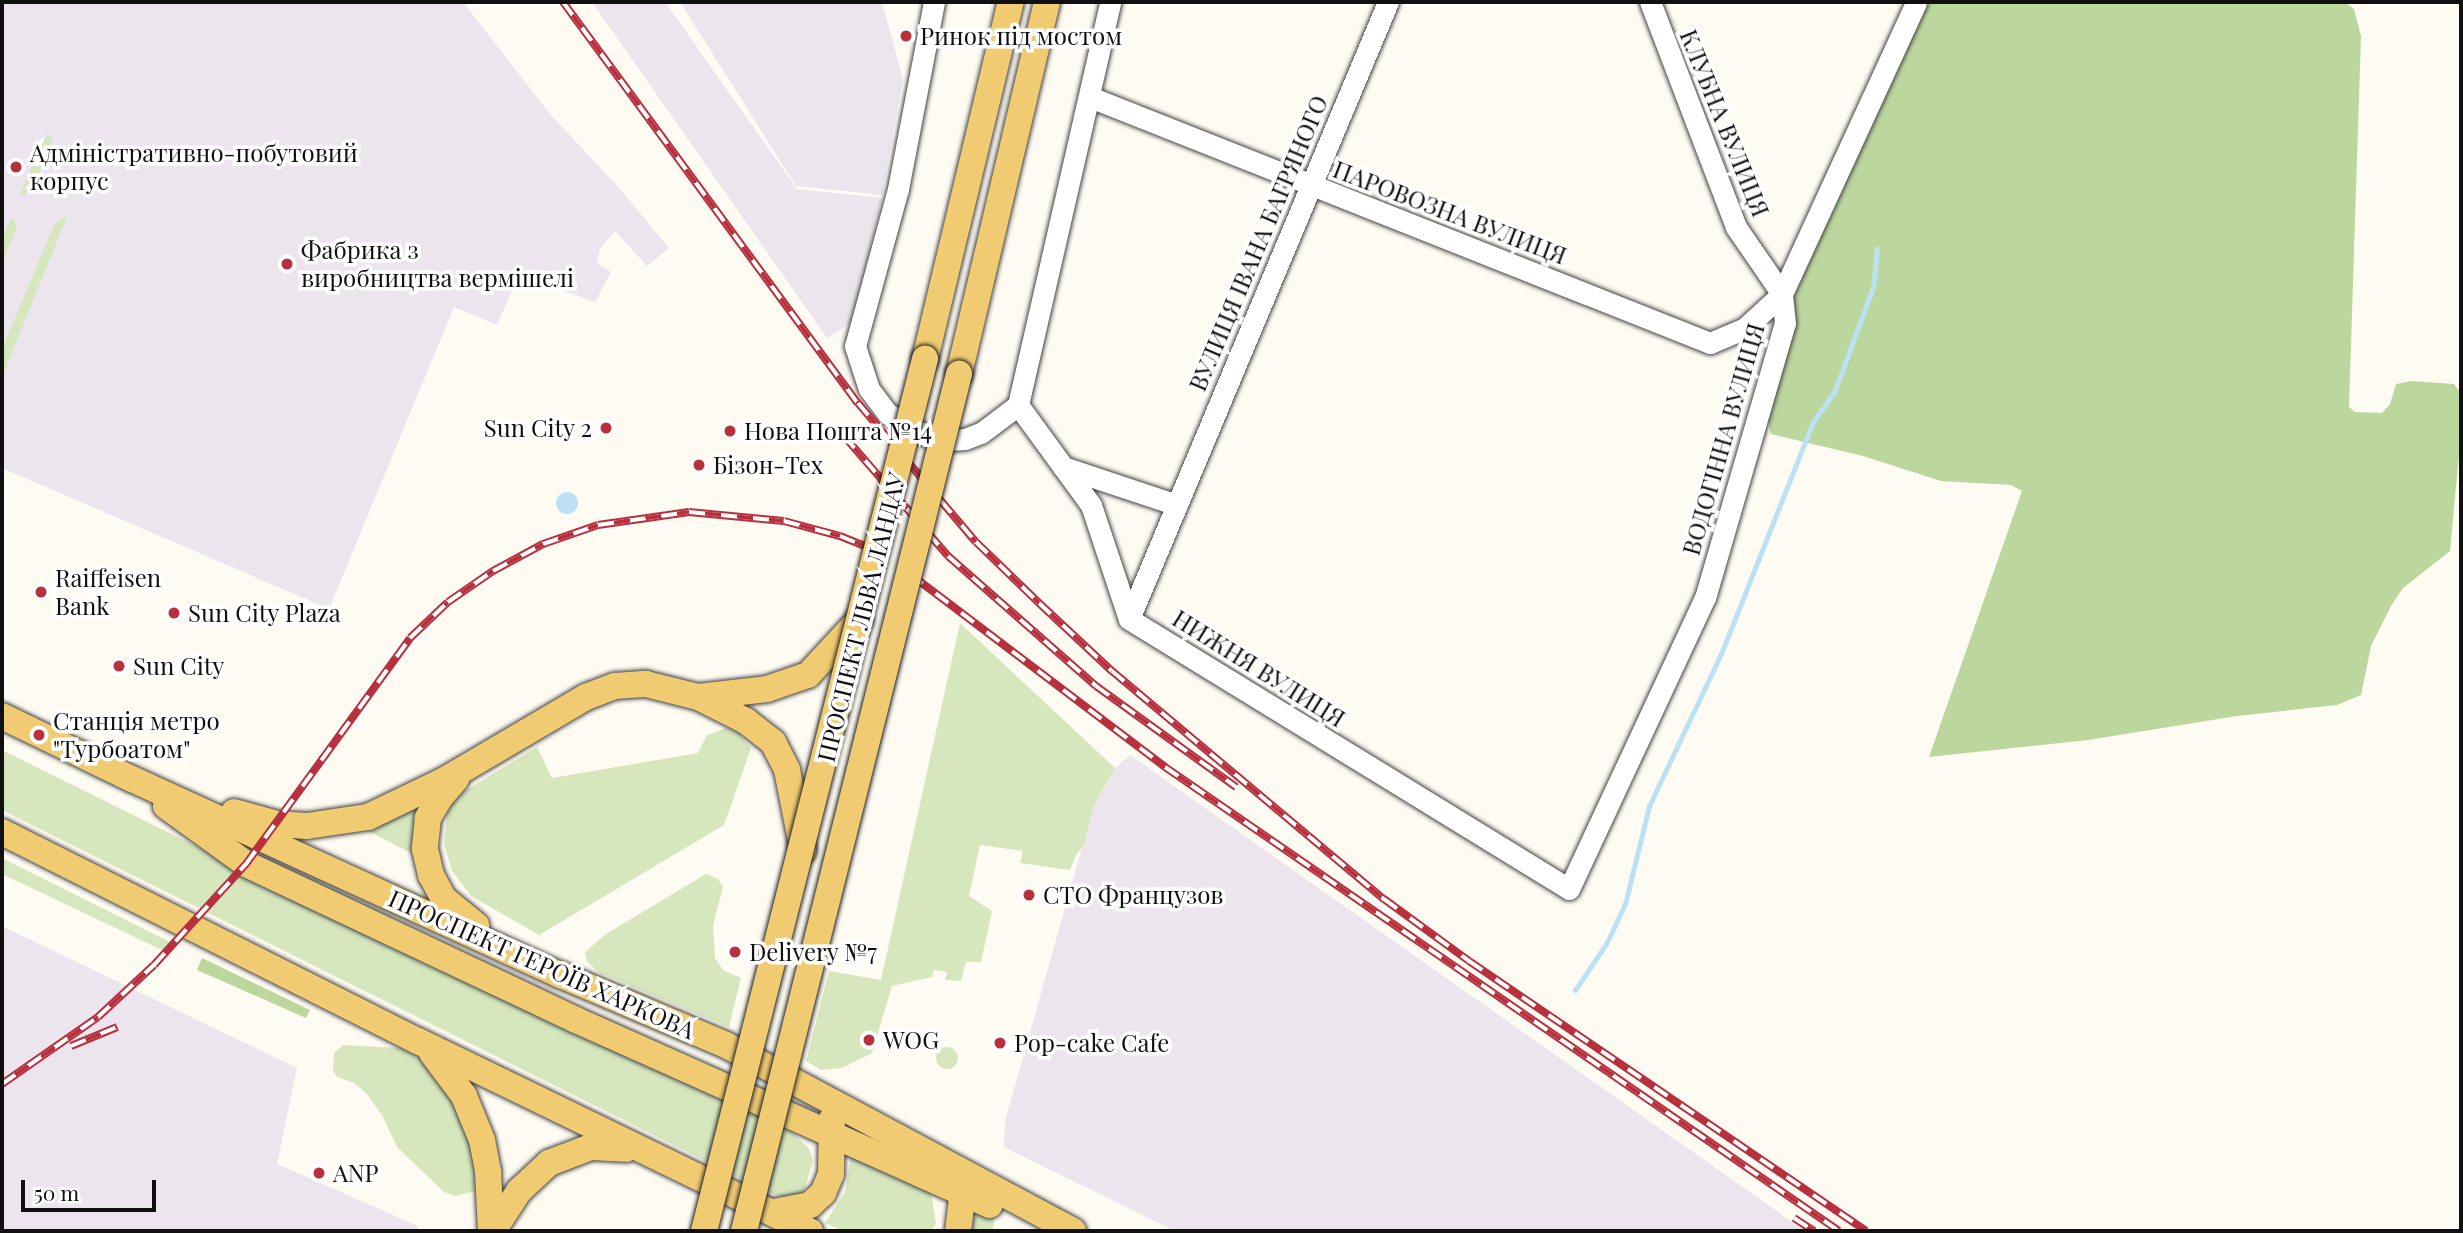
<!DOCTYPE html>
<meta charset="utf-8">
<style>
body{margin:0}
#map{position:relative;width:2463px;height:1233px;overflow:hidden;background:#fefbf3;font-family:"Playfair Display",serif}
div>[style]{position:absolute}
.industrial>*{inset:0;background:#ece5ed}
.green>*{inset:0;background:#d6e7be}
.round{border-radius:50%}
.forest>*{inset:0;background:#bbd79e}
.water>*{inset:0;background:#bbe1f3}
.stream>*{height:5px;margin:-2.5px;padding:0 2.5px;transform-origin:2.5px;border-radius:2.5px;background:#bbe1f3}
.roads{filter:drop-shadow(0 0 2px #434343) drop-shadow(0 0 2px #434343)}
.minor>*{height:21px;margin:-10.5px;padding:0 10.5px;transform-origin:10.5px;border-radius:10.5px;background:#fff}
.major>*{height:26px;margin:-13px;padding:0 13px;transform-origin:13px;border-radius:13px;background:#f0cb71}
.rail>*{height:8px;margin-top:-4px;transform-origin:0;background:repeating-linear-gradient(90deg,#fff 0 16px,#b82f3d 0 32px);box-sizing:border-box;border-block:2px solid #b82f3d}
.bridges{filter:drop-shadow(0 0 2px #212121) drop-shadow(0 0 2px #212121)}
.major-bridge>*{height:26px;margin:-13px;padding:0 13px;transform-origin:13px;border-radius:13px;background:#f0cb71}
.dots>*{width:19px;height:19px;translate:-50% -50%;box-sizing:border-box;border:4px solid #fff;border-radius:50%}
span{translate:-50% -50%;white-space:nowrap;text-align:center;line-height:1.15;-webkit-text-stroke:7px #fff;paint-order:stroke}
.poi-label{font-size:24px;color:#101010}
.left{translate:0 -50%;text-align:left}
.right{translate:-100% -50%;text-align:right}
.street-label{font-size:24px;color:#101010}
.frame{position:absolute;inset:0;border:4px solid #101010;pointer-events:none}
.scale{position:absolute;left:21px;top:1180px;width:135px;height:32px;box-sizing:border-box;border:4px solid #101010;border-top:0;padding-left:9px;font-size:21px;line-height:24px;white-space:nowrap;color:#101010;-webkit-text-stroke:5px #fff;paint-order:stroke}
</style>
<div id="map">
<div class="industrial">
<i style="clip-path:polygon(2px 2px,463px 2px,550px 114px,619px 188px,669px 248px,647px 266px,615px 231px,600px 249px,597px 263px,611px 272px,595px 302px,519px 275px,497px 325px,454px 307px,329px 609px,2px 468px)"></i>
<i style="clip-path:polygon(592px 2px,665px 2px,797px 189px,882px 198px,853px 322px,827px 338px)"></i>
<i style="clip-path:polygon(680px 2px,882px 2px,903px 79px,882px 195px,796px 186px)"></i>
<i style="clip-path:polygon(1130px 755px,1805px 1231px,1175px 1231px,1004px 1147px,1005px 1121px,1094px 805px,1115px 768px)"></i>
<i style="clip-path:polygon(2px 926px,297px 1068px,277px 1164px,418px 1226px,418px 1231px,2px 1231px)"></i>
</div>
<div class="green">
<i style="clip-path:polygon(46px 135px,53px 138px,31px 193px,20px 195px)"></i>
<i style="clip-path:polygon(68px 214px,2px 378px,2px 349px,54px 225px)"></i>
<i style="clip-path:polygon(11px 217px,17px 226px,2px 264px,2px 240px)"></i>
<i style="clip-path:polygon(960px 623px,1115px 768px,1094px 805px,1084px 845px,1076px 855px,1070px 870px,1020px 863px,1023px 851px,980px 845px,969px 896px,992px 911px,981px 962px,966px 962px,961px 981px,945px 980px,947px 972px,934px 970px,932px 977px,892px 986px,872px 1053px,842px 1068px,821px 1070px,806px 1061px,829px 971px,881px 980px)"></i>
<i style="clip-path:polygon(726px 728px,736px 731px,751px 748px,724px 825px,539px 935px,471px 896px,452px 871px,444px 844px,447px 815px,452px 802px,463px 792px,537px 747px,552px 778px,698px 753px,707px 735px)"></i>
<i style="clip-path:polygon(2px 750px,238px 867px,792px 1132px,809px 1149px,813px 1161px,805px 1188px,799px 1197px,791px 1199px,770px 1193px,2px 810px)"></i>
<i style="clip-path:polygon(421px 803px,421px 858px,366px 830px,400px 816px)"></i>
<i style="clip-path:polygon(2px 858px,170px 942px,162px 950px,2px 874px)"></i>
<i style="clip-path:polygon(706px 874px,718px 879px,723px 887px,713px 925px,715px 958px,723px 970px,741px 978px,729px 1027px,598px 972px,587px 961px,585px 952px,606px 934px)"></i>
<i style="clip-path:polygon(343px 1045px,401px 1048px,423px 1060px,445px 1083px,468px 1129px,478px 1188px,475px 1191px,455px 1196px,444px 1192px,397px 1147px,382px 1115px,366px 1093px,354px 1083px,337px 1077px,333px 1071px,334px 1053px)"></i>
<i class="round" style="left:936px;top:1047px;width:22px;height:22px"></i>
<i style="clip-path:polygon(851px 1156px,931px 1192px,936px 1224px,931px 1231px,843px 1231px,825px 1223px,845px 1192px)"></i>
<i style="clip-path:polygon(969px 1208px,994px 1217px,993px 1229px,964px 1231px)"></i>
</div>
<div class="forest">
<i style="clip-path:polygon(1916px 2px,2344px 2px,2354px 9px,2361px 36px,2349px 407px,2355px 412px,2382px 413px,2390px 404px,2396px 384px,2412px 381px,2454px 384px,2461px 393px,2461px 433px,2450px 551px,2403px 588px,2392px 604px,2371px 646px,2361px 695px,2337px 705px,2237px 716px,2088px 740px,1929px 757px,2022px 491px,2011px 485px,1941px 481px,1863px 456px,1771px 434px,1768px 421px,1785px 323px,1782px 294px)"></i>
<i style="clip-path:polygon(202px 958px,310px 1010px,306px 1018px,197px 970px)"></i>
</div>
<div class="water">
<i class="round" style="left:556px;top:492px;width:22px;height:22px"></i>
</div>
<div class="stream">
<i style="left:1575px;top:990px;width:55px;rotate:-56deg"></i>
<i style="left:1606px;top:944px;width:44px;rotate:-64.6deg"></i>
<i style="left:1625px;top:904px;width:101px;rotate:-76.2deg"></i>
<i style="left:1649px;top:806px;width:168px;rotate:-64.7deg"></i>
<i style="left:1721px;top:654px;width:250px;rotate:-68.4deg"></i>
<i style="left:1813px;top:422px;width:39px;rotate:-55deg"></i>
<i style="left:1835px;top:390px;width:110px;rotate:-69.7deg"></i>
<i style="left:1873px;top:287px;width:39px;rotate:-84deg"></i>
</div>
<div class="roads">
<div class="minor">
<i style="left:934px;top:2px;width:190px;rotate:100.9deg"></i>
<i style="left:898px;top:189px;width:163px;rotate:105.3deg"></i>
<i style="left:855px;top:346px;width:45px;rotate:72deg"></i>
<i style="left:869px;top:389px;width:31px;rotate:53deg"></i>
<i style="left:888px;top:414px;width:43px;rotate:29.6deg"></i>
<i style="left:925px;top:435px;width:25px;rotate:11deg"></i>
<i style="left:950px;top:440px;width:15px;rotate:-4deg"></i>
<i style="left:965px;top:439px;width:17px;rotate:-21deg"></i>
<i style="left:981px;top:433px;width:46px;rotate:-37.1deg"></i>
<i style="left:1018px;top:405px;width:413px;rotate:-77.1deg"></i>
<i style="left:1090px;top:97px;width:667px;rotate:21.64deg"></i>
<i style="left:1710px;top:343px;width:38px;rotate:-23deg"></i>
<i style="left:1745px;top:328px;width:50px;rotate:-42.6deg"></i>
<i style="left:1782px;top:294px;width:81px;rotate:-124.5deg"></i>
<i style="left:1736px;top:227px;width:241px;rotate:-110.9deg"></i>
<i style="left:1018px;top:405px;width:124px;rotate:53.9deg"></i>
<i style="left:1091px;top:505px;width:120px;rotate:71.6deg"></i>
<i style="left:1129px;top:619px;width:516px;rotate:31.53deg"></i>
<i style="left:1569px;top:889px;width:321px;rotate:-65deg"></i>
<i style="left:1705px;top:598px;width:286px;rotate:-73.8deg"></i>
<i style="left:1785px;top:323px;width:29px;rotate:-96deg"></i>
<i style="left:1782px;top:294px;width:321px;rotate:-65.3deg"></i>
<i style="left:1063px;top:467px;width:120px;rotate:18.4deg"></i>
<i style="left:1129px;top:619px;width:669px;rotate:-67.23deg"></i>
</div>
<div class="major">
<i style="left:925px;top:359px;width:367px;rotate:-76.5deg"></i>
<i style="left:959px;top:374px;width:382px;rotate:-76.7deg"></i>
<i style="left:698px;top:697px;width:69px;rotate:-6.6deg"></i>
<i style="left:767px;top:689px;width:43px;rotate:-18.9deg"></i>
<i style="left:808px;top:675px;width:76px;rotate:-47.1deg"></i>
<i style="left:2px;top:716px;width:144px;rotate:25.9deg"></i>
<i style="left:132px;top:779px;width:472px;rotate:24.6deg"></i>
<i style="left:561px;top:975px;width:179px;rotate:23deg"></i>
<i style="left:726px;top:1045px;width:394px;rotate:28.2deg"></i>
<i style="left:456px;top:779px;width:23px;rotate:131deg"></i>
<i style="left:441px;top:796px;width:26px;rotate:121deg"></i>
<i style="left:428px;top:818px;width:31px;rotate:96deg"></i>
<i style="left:425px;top:849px;width:27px;rotate:77deg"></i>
<i style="left:431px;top:875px;width:26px;rotate:62deg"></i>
<i style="left:443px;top:898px;width:43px;rotate:39.3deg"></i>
<i style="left:166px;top:806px;width:99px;rotate:35.9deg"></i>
<i style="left:246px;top:864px;width:365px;rotate:25.3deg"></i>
<i style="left:576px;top:1020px;width:453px;rotate:24.1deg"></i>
<i style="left:234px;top:812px;width:45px;rotate:15.6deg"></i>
<i style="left:277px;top:824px;width:30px;rotate:4deg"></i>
<i style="left:307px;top:826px;width:62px;rotate:-8.4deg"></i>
<i style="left:368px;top:817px;width:85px;rotate:-25.7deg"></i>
<i style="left:445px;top:780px;width:164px;rotate:-30.5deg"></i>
<i style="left:586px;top:697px;width:31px;rotate:-21deg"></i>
<i style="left:615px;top:686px;width:31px;rotate:-4deg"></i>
<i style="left:646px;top:684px;width:54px;rotate:14deg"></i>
<i style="left:698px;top:697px;width:54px;rotate:26.6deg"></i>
<i style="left:746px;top:721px;width:34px;rotate:38deg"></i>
<i style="left:773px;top:742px;width:31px;rotate:63deg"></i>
<i style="left:787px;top:770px;width:82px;rotate:78.7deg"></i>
<i style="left:2px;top:832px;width:466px;rotate:26.7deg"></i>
<i style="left:418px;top:1041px;width:436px;rotate:25.9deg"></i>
<i style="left:432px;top:1053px;width:54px;rotate:53.3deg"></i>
<i style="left:464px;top:1096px;width:48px;rotate:67.8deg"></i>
<i style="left:482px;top:1140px;width:33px;rotate:79deg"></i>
<i style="left:488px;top:1172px;width:59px;rotate:87.1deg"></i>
<i style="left:955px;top:1179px;width:21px;rotate:71deg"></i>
<i style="left:962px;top:1199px;width:32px;rotate:97deg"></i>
<i style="left:774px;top:1212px;width:37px;rotate:-11deg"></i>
<i style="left:810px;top:1205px;width:18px;rotate:-43deg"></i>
<i style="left:823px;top:1193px;width:21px;rotate:-67deg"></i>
<i style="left:831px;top:1174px;width:55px;rotate:-89deg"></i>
<i style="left:493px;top:1231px;width:48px;rotate:-57deg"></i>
<i style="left:519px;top:1191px;width:41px;rotate:-43deg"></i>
<i style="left:549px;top:1163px;width:45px;rotate:-20.9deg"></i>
<i style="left:591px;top:1147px;width:35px;rotate:3deg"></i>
</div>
</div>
<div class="rail">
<i style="left:563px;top:2px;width:498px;rotate:53.7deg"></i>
<i style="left:858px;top:403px;width:182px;rotate:49.7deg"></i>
<i style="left:976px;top:542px;width:88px;rotate:44.1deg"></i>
<i style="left:1039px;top:603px;width:100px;rotate:43deg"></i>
<i style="left:1112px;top:671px;width:355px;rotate:40deg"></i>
<i style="left:1384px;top:899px;width:105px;rotate:36.1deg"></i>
<i style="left:1469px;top:961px;width:480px;rotate:34.2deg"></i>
<i style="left:844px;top:436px;width:159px;rotate:49.1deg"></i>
<i style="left:948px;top:556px;width:197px;rotate:41.3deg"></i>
<i style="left:1096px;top:686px;width:173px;rotate:35.8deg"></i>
<i style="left:910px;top:574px;width:320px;rotate:37.1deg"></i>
<i style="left:1165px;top:767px;width:818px;rotate:34.54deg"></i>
<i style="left:71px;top:1046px;width:50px;rotate:-22.4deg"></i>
<i style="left:2px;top:1084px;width:117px;rotate:-34.9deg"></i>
<i style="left:98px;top:1017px;width:76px;rotate:-42.9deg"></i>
<i style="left:154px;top:965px;width:137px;rotate:-47.7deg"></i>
<i style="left:246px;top:864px;width:279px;rotate:-54deg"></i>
<i style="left:410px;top:638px;width:52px;rotate:-43.5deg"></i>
<i style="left:448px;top:602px;width:55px;rotate:-34.6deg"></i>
<i style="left:493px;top:571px;width:57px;rotate:-28.4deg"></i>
<i style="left:543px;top:544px;width:58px;rotate:-19.1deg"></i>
<i style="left:598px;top:525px;width:92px;rotate:-8.1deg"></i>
<i style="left:689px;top:512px;width:95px;rotate:5.4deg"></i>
<i style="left:784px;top:521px;width:58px;rotate:15deg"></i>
<i style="left:840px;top:536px;width:40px;rotate:22deg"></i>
<i style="left:1794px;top:1218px;width:24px;rotate:33deg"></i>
</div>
<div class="bridges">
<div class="major-bridge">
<i style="left:704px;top:1231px;width:900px;rotate:-75.78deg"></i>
<i style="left:744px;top:1231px;width:884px;rotate:-75.92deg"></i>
</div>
</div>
<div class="dots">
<i style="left:906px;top:36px;background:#b82f3d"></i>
<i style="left:16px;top:167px;background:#b82f3d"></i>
<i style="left:287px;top:264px;background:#b82f3d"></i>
<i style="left:606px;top:428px;background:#b82f3d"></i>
<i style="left:730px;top:431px;background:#b82f3d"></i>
<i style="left:699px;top:465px;background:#b82f3d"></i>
<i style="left:41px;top:592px;background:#b82f3d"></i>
<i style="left:174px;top:613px;background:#b82f3d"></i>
<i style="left:119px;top:666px;background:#b82f3d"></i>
<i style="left:39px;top:735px;background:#b82f3d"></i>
<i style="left:1029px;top:895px;background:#b82f3d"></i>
<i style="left:735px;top:952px;background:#b82f3d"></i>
<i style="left:869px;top:1040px;background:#b82f3d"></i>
<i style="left:1000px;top:1043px;background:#b82f3d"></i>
<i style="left:319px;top:1173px;background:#b82f3d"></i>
</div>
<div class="poi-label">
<span class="left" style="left:920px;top:36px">Ринок під мостом</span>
<span class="left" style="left:30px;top:167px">Адміністративно-побутовий<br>корпус</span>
<span class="left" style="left:301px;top:264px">Фабрика з<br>виробництва вермішелі</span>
<span class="right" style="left:592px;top:428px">Sun City 2</span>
<span class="left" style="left:744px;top:431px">Нова Пошта №14</span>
<span class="left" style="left:713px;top:465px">Бізон-Тех</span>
<span class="left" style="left:55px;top:592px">Raiffeisen<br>Bank</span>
<span class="left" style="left:188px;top:613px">Sun City Plaza</span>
<span class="left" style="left:133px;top:666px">Sun City</span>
<span class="left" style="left:53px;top:735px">Станція метро<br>"Турбоатом"</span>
<span class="left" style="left:1043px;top:895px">СТО Французов</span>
<span class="left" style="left:749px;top:952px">Delivery №7</span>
<span class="left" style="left:883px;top:1040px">WOG</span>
<span class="left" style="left:1014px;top:1043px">Pop-cake Cafe</span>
<span class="left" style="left:333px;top:1173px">ANP</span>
</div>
<div class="street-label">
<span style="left:1725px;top:123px;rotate:68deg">КЛУБНА ВУЛИЦЯ</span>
<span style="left:1450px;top:212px;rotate:21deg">ПАРОВОЗНА ВУЛИЦЯ</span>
<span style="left:1258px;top:243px;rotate:-67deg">ВУЛИЦЯ ІВАНА БАГРЯНОГО</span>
<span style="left:1723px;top:439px;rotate:-74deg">ВОДОГІННА ВУЛИЦЯ</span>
<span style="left:861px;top:617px;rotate:-76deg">ПРОСПЕКТ ЛЬВА ЛАНДАУ</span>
<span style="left:1259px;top:668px;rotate:32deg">НИЖНЯ ВУЛИЦЯ</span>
<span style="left:542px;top:964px;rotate:24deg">ПРОСПЕКТ ГЕРОЇВ ХАРКОВА</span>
</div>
<div class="frame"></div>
<div class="scale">50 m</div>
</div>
